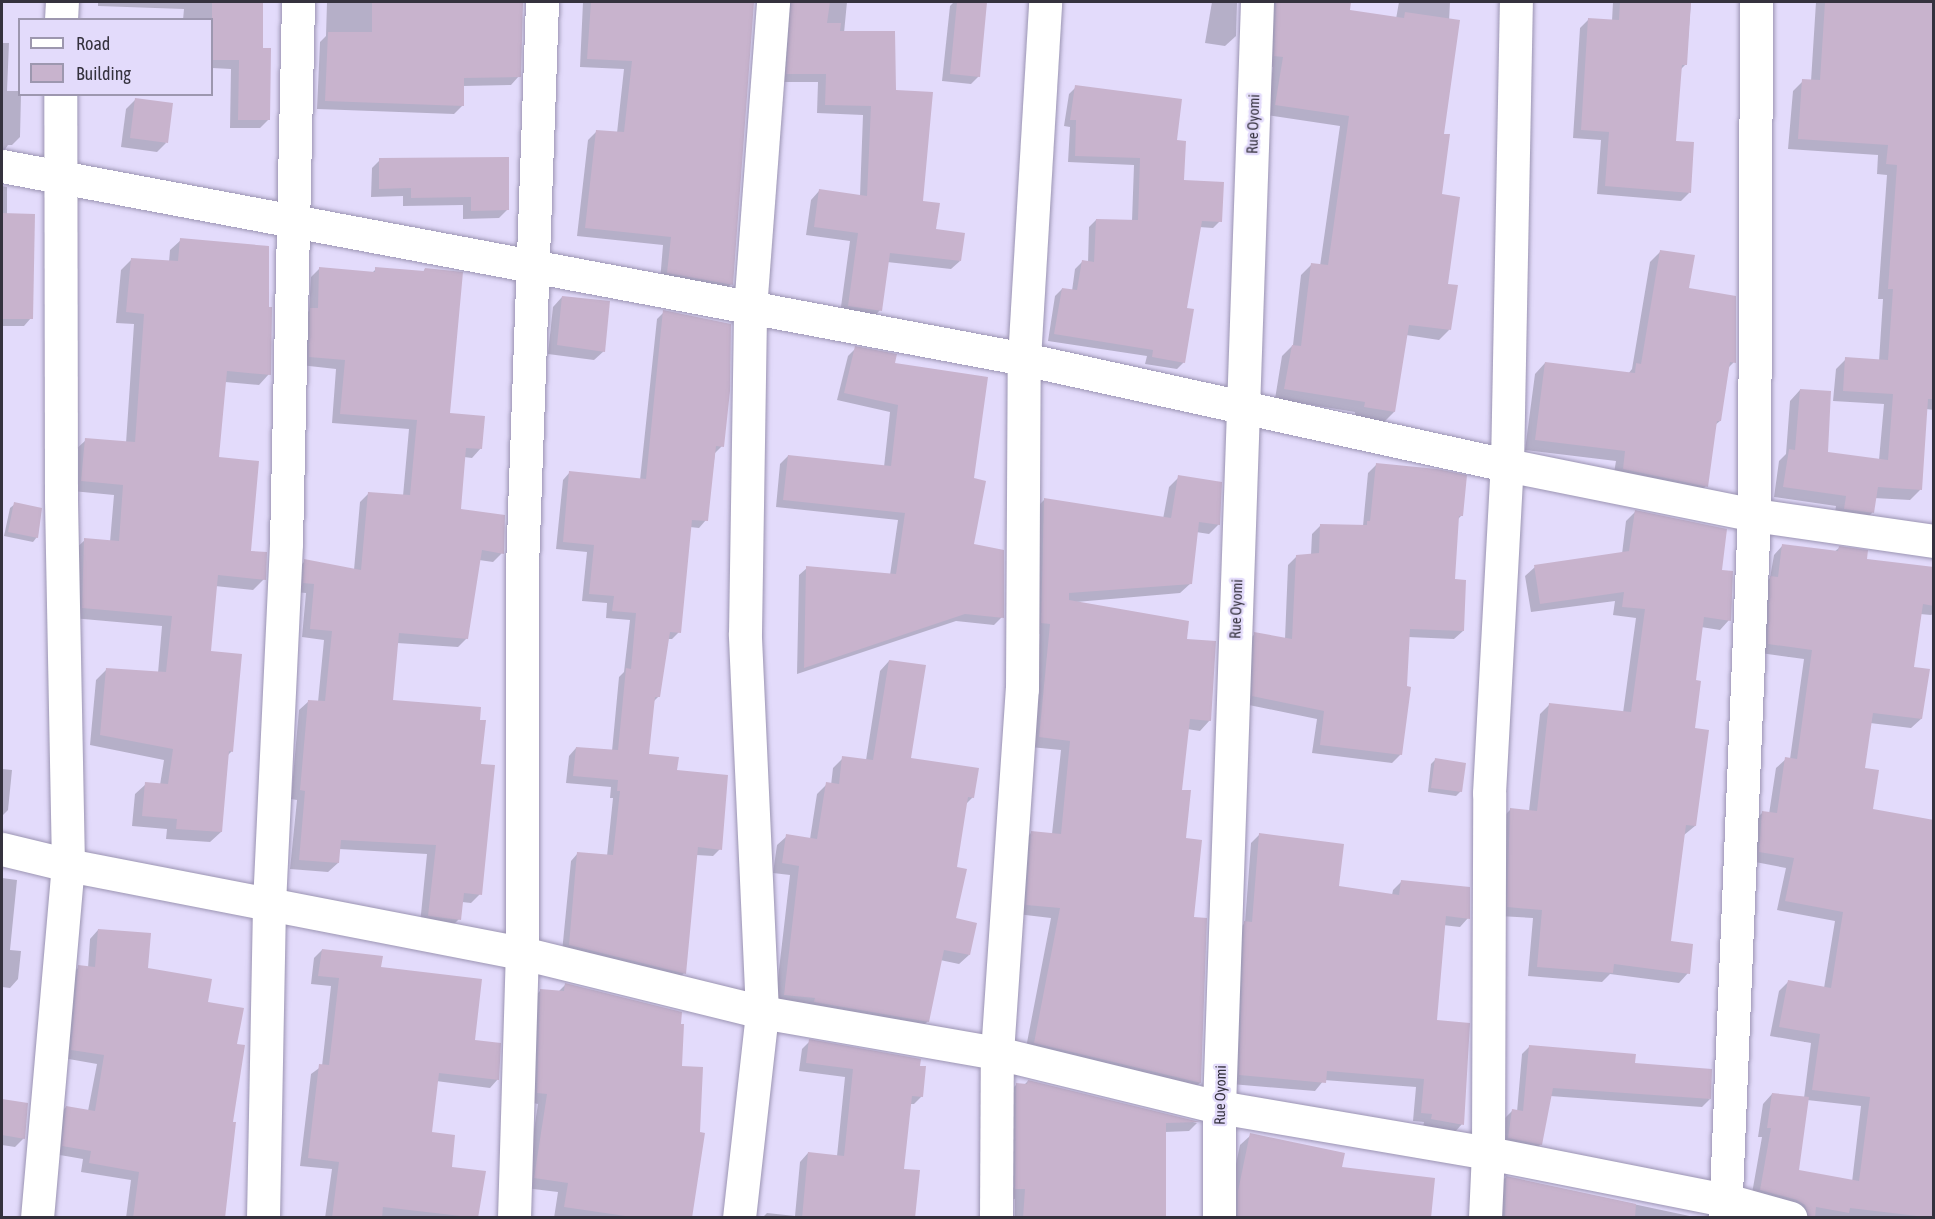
<!DOCTYPE html>
<style>
body{margin:0}
#map{position:relative;width:1935px;height:1219px;overflow:hidden;background:#e3dbfb;font-family:"Asap Condensed",sans-serif}
div>[style]{position:absolute}
.shadow>*{inset:0;background:#0003}
.building>*{inset:0;background:#c8b3cd}
.roads{filter:drop-shadow(0 0 2px #9b94b2) drop-shadow(0 0 2px #9b94b2)}
.street>*{height:33px;margin:-16.5px;padding:0 16.5px;transform-origin:16.5px;border-radius:16.5px;background:#fff}
span{translate:-50% -50%;white-space:nowrap;text-align:center;line-height:1.15;-webkit-text-stroke:5px #e3dbfb;paint-order:stroke}
.street-label{font-size:15px;color:#35323e}
.frame{position:absolute;inset:0;border:3px solid #35323e;pointer-events:none}
.legend{position:absolute;left:18px;top:18px;width:195px;height:78px;box-sizing:border-box;background:#e3dbfb;border:2px solid #9d97af;margin:0;padding:8px 10px;list-style:none;font-size:18px;color:#35323e}
.legend li{display:flex;align-items:center;gap:12px;height:30px}
.legend b{width:30px;border:2px solid #9d97af}
</style>
<div id="map">
<div class="shadow">
<i style="clip-path:polygon(98px 2px,262px 2px,262px 49px,269px 119px,260px 128px,230px 128px,231px 69px,212px 68px,212px 20px,183px 20px,184px 9px,98px 6px)"></i>
<i style="clip-path:polygon(327px 2px,522px 2px,519px 76px,511px 85px,463px 86px,463px 105px,454px 114px,317px 109px,320px 42px,326px 36px)"></i>
<i style="clip-path:polygon(583px 2px,728px 2px,731px 284px,723px 293px,660px 281px,663px 245px,577px 236px,588px 140px,597px 131px,617px 133px,624px 69px,580px 67px)"></i>
<i style="clip-path:polygon(784px 2px,847px 2px,844px 33px,894px 91px,921px 202px,935px 231px,960px 261px,951px 269px,887px 262px,880px 310px,872px 319px,840px 314px,850px 241px,806px 235px,811px 200px,819px 191px,860px 196px,863px 115px,817px 113px,818px 82px,779px 82px)"></i>
<i style="clip-path:polygon(954px 2px,986px 3px,979px 76px,971px 84px,942px 81px,950px 6px)"></i>
<i style="clip-path:polygon(1212px 2px,1237px 2px,1236px 36px,1225px 46px,1205px 43px)"></i>
<i style="clip-path:polygon(1262px 2px,1349px 2px,1348px 11px,1396px 19px,1399px 2px,1450px 2px,1440px 196px,1449px 330px,1439px 340px,1406px 335px,1394px 412px,1384px 422px,1355px 417px,1355px 412px,1275px 399px,1282px 356px,1293px 345px,1301px 275px,1311px 265px,1320px 266px,1340px 126px,1266px 115px,1273px 67px,1264px 66px)"></i>
<i style="clip-path:polygon(1613px 2px,1691px 2px,1686px 64px,1680px 70px,1674px 142px,1689px 193px,1681px 201px,1597px 194px,1601px 140px,1573px 138px,1580px 28px,1589px 19px,1612px 21px)"></i>
<i style="clip-path:polygon(1816px 2px,1934px 2px,1934px 410px,1926px 409px,1920px 490px,1910px 500px,1874px 498px,1872px 513px,1862px 523px,1834px 519px,1836px 506px,1774px 497px,1779px 461px,1786px 454px,1790px 401px,1800px 390px,1826px 453px,1879px 460px,1884px 404px,1833px 401px,1836px 369px,1846px 359px,1879px 361px,1883px 299px,1878px 299px,1887px 175px,1877px 174px,1878px 155px,1788px 149px,1793px 91px,1803px 81px,1811px 81px)"></i>
<i style="clip-path:polygon(2px 43px,9px 43px,7px 91px,20px 91px,21px 94px,20px 137px,12px 145px,8px 145px,2px 154px)"></i>
<i style="clip-path:polygon(1076px 87px,1175px 142px,1182px 181px,1220px 221px,1213px 228px,1199px 227px,1185px 310px,1184px 362px,1177px 369px,1145px 364px,1147px 356px,1048px 341px,1055px 296px,1062px 289px,1072px 291px,1075px 269px,1082px 262px,1088px 263px,1089px 227px,1096px 220px,1132px 221px,1134px 165px,1068px 162px,1070px 127px,1064px 126px,1069px 94px)"></i>
<i style="clip-path:polygon(135px 100px,166px 143px,157px 152px,121px 147px,126px 109px)"></i>
<i style="clip-path:polygon(380px 160px,507px 210px,499px 218px,463px 219px,463px 205px,403px 206px,403px 196px,371px 197px,372px 168px)"></i>
<i style="clip-path:polygon(2px 186px,7px 187px,7px 215px,31px 318px,24px 326px,2px 326px)"></i>
<i style="clip-path:polygon(181px 240px,269px 374px,259px 385px,225px 382px,217px 458px,249px 552px,264px 579px,253px 590px,215px 586px,209px 652px,232px 751px,228px 755px,221px 832px,210px 842px,166px 839px,167px 829px,132px 826px,135px 794px,146px 784px,160px 785px,164px 760px,90px 745px,96px 680px,107px 669px,158px 673px,162px 626px,72px 618px,74px 550px,85px 540px,110px 542px,114px 495px,72px 491px,75px 450px,86px 440px,126px 443px,134px 324px,116px 323px,121px 270px,132px 259px,169px 262px,170px 250px)"></i>
<i style="clip-path:polygon(1661px 251px,1734px 362px,1727px 369px,1720px 421px,1714px 426px,1706px 486px,1696px 496px,1613px 479px,1616px 461px,1525px 450px,1535px 374px,1545px 363px,1628px 374px,1632px 369px,1650px 262px)"></i>
<i style="clip-path:polygon(320px 268px,372px 273px,376px 269px,422px 273px,425px 269px,448px 414px,481px 448px,472px 458px,464px 457px,460px 511px,502px 553px,493px 562px,479px 560px,467px 638px,458px 647px,397px 643px,391px 701px,480px 765px,480px 894px,471px 903px,462px 902px,459px 919px,450px 928px,420px 924px,427px 854px,339px 849px,338px 863px,328px 872px,290px 869px,297px 800px,291px 799px,299px 710px,309px 701px,318px 702px,324px 640px,302px 637px,306px 593px,294px 592px,296px 570px,305px 561px,354px 570px,360px 502px,369px 493px,403px 496px,409px 429px,332px 423px,336px 369px,300px 365px,301px 319px,309px 311px,311px 277px)"></i>
<i style="clip-path:polygon(562px 297px,604px 351px,594px 360px,548px 354px,553px 307px)"></i>
<i style="clip-path:polygon(664px 312px,722px 446px,715px 453px,706px 520px,699px 528px,690px 527px,679px 632px,672px 639px,668px 639px,659px 696px,653px 702px,648px 755px,676px 771px,720px 849px,713px 856px,696px 855px,684px 973px,677px 981px,562px 952px,571px 861px,578px 853px,607px 856px,613px 798px,610px 798px,611px 787px,566px 783px,569px 756px,576px 748px,612px 751px,619px 677px,624px 672px,630px 620px,606px 618px,607px 603px,582px 601px,587px 552px,556px 549px,563px 480px,570px 472px,640px 480px,657px 319px)"></i>
<i style="clip-path:polygon(856px 348px,893px 364px,972px 480px,972px 545px,1002px 617px,994px 625px,956px 621px,797px 674px,799px 575px,807px 568px,890px 575px,898px 520px,776px 507px,780px 464px,788px 456px,884px 467px,890px 412px,837px 400px,848px 356px)"></i>
<i style="clip-path:polygon(1377px 464px,1461px 516px,1457px 520px,1454px 581px,1463px 631px,1454px 639px,1408px 637px,1401px 754px,1392px 763px,1312px 753px,1317px 719px,1244px 704px,1246px 642px,1255px 634px,1285px 639px,1288px 565px,1297px 556px,1311px 555px,1312px 534px,1321px 525px,1363px 526px,1368px 473px)"></i>
<i style="clip-path:polygon(1179px 477px,1219px 524px,1209px 534px,1196px 532px,1191px 583px,1180px 593px,1076px 602px,1185px 640px,1210px 720px,1200px 731px,1187px 729px,1181px 791px,1192px 918px,1205px 919px,1200px 1083px,1190px 1093px,1025px 1053px,1051px 918px,1017px 914px,1022px 842px,1032px 832px,1052px 834px,1061px 750px,1030px 747px,1040px 634px,1032px 633px,1034px 510px,1044px 500px,1163px 519px,1169px 487px)"></i>
<i style="clip-path:polygon(15px 504px,37px 537px,33px 542px,4px 536px,10px 508px)"></i>
<i style="clip-path:polygon(1635px 512px,1720px 571px,1729px 620px,1720px 630px,1701px 627px,1694px 682px,1695px 826px,1684px 835px,1670px 943px,1688px 973px,1679px 983px,1610px 974px,1602px 982px,1528px 976px,1533px 918px,1499px 916px,1501px 819px,1510px 810px,1529px 811px,1540px 714px,1549px 705px,1623px 713px,1636px 618px,1613px 615px,1615px 601px,1531px 612px,1525px 576px,1535px 567px,1622px 554px,1626px 521px)"></i>
<i style="clip-path:polygon(evenodd,1783px 545px,1834px 552px,1839px 548px,1865px 560px,1934px 569px,1934px 613px,1931px 615px,1920px 614px,1913px 668px,1921px 719px,1911px 728px,1870px 723px,1863px 769px,1934px 1218px,1816px 1218px,1794px 1213px,1751px 1199px,1762px 1137px,1758px 1137px,1763px 1104px,1772px 1094px,1804px 1098px,1811px 1043px,1770px 1036px,1779px 991px,1788px 982px,1824px 988px,1835px 921px,1777px 910px,1786px 868px,1750px 861px,1753px 822px,1763px 812px,1769px 814px,1776px 768px,1786px 759px,1790px 759px,1804px 659px,1760px 653px,1761px 587px,1770px 578px,1774px 555px,1783px 545px,1807px 1100px,1861px 1106px,1852px 1182px,1797px 1171px,1807px 1100px)"></i>
<i style="clip-path:polygon(889px 661px,909px 759px,973px 797px,965px 805px,955px 868px,954px 920px,969px 955px,959px 964px,940px 960px,928px 1021px,918px 1031px,775px 1004px,790px 875px,773px 873px,777px 845px,787px 836px,810px 839px,817px 794px,827px 784px,831px 785px,833px 768px,843px 758px,866px 760px,880px 671px)"></i>
<i style="clip-path:polygon(1435px 760px,1461px 791px,1456px 796px,1428px 792px,1431px 764px)"></i>
<i style="clip-path:polygon(2px 769px,12px 770px,8px 810px,2px 816px)"></i>
<i style="clip-path:polygon(1260px 834px,1338px 888px,1392px 895px,1393px 890px,1402px 881px,1468px 918px,1460px 927px,1443px 925px,1436px 1022px,1462px 1124px,1454px 1133px,1423px 1127px,1424px 1122px,1413px 1121px,1416px 1087px,1324px 1080px,1315px 1091px,1231px 1084px,1236px 931px,1245px 923px,1251px 843px)"></i>
<i style="clip-path:polygon(2px 878px,17px 880px,10px 950px,21px 951px,18px 979px,10px 988px,2px 987px)"></i>
<i style="clip-path:polygon(98px 930px,146px 969px,206px 1003px,235px 1045px,223px 1218px,126px 1218px,131px 1180px,81px 1172px,83px 1159px,54px 1154px,58px 1116px,66px 1107px,88px 1111px,97px 1064px,63px 1058px,70px 976px,79px 967px,88px 968px,90px 939px)"></i>
<i style="clip-path:polygon(322px 950px,380px 968px,474px 1042px,498px 1079px,490px 1088px,436px 1081px,430px 1134px,477px 1218px,325px 1218px,332px 1169px,300px 1166px,311px 1074px,322px 1066px,331px 986px,311px 984px,314px 958px)"></i>
<i style="clip-path:polygon(565px 985px,680px 1067px,691px 1218px,554px 1218px,558px 1192px,525px 1188px,538px 1104px,527px 1102px,530px 1001px,540px 991px,558px 992px)"></i>
<i style="clip-path:polygon(810px 1041px,922px 1096px,914px 1104px,909px 1104px,903px 1170px,914px 1218px,762px 1218px,767px 1213px,795px 1216px,800px 1162px,808px 1153px,837px 1156px,845px 1077px,799px 1071px,802px 1049px)"></i>
<i style="clip-path:polygon(1530px 1046px,1633px 1064px,1710px 1099px,1702px 1107px,1550px 1096px,1541px 1144px,1533px 1152px,1501px 1146px,1504px 1119px,1512px 1111px,1517px 1112px,1522px 1054px)"></i>
<i style="clip-path:polygon(1028px 1081px,1197px 1123px,1189px 1131px,1165px 1132px,1166px 1218px,1015px 1218px,1015px 1199px,1005px 1198px,1006px 1095px,1016px 1085px,1024px 1085px)"></i>
<i style="clip-path:polygon(2px 1101px,27px 1104px,24px 1138px,15px 1147px,2px 1145px)"></i>
<i style="clip-path:polygon(1251px 1135px,1340px 1168px,1429px 1218px,1228px 1218px,1228px 1202px,1240px 1145px)"></i>
<i style="clip-path:polygon(1506px 1177px,1699px 1218px,1495px 1218px,1496px 1187px)"></i>
</div>
<div class="building">
<i style="clip-path:polygon(212px 2px,263px 2px,263px 48px,271px 48px,270px 120px,238px 120px,239px 60px,212px 60px)"></i>
<i style="clip-path:polygon(372px 2px,523px 2px,521px 77px,464px 78px,464px 106px,325px 101px,328px 32px,372px 32px)"></i>
<i style="clip-path:polygon(591px 2px,754px 2px,733px 285px,667px 273px,671px 237px,585px 228px,596px 130px,624px 132px,632px 61px,587px 59px)"></i>
<i style="clip-path:polygon(791px 2px,830px 2px,827px 23px,841px 23px,840px 31px,895px 31px,896px 90px,933px 92px,923px 201px,940px 203px,936px 229px,965px 233px,961px 261px,890px 253px,882px 311px,848px 306px,858px 233px,814px 227px,819px 189px,867px 196px,871px 106px,825px 105px,826px 74px,786px 74px)"></i>
<i style="clip-path:polygon(957px 2px,987px 2px,980px 77px,950px 74px)"></i>
<i style="clip-path:polygon(1276px 2px,1351px 2px,1350px 10px,1404px 18px,1405px 12px,1460px 20px,1444px 134px,1450px 134px,1442px 194px,1460px 197px,1448px 284px,1458px 285px,1451px 330px,1409px 325px,1395px 412px,1364px 407px,1365px 402px,1284px 389px,1292px 345px,1301px 346px,1311px 263px,1328px 265px,1349px 116px,1275px 105px,1283px 57px,1274px 56px)"></i>
<i style="clip-path:polygon(1620px 2px,1691px 2px,1687px 65px,1682px 65px,1676px 141px,1694px 142px,1691px 193px,1605px 186px,1609px 132px,1581px 130px,1588px 18px,1619px 20px)"></i>
<i style="clip-path:polygon(1825px 2px,1934px 2px,1934px 399px,1928px 399px,1922px 490px,1878px 487px,1874px 513px,1844px 509px,1846px 496px,1783px 487px,1789px 449px,1795px 450px,1800px 389px,1831px 391px,1828px 452px,1888px 460px,1893px 394px,1843px 391px,1845px 357px,1888px 360px,1893px 289px,1888px 289px,1897px 165px,1886px 164px,1888px 145px,1798px 139px,1802px 79px,1820px 80px)"></i>
<i style="clip-path:polygon(1075px 85px,1182px 99px,1177px 140px,1186px 141px,1184px 180px,1224px 182px,1222px 222px,1202px 221px,1187px 308px,1194px 309px,1185px 363px,1152px 357px,1153px 350px,1054px 334px,1062px 288px,1077px 290px,1082px 260px,1094px 262px,1096px 219px,1138px 220px,1140px 158px,1075px 156px,1076px 120px,1070px 120px)"></i>
<i style="clip-path:polygon(135px 98px,173px 103px,168px 143px,130px 138px)"></i>
<i style="clip-path:polygon(509px 157px,509px 210px,471px 211px,471px 197px,411px 198px,411px 188px,379px 189px,379px 158px)"></i>
<i style="clip-path:polygon(2px 213px,35px 214px,33px 319px,2px 319px)"></i>
<i style="clip-path:polygon(180px 238px,269px 246px,269px 307px,272px 307px,271px 375px,227px 371px,219px 457px,259px 461px,251px 551px,267px 552px,266px 580px,218px 575px,211px 651px,242px 654px,233px 752px,229px 751px,222px 832px,176px 829px,177px 819px,142px 816px,145px 782px,168px 784px,173px 749px,100px 735px,106px 668px,166px 672px,172px 616px,82px 608px,84px 538px,119px 541px,123px 485px,81px 481px,85px 438px,135px 442px,144px 314px,126px 312px,131px 258px,178px 261px)"></i>
<i style="clip-path:polygon(1660px 250px,1695px 255px,1689px 288px,1736px 296px,1736px 363px,1730px 362px,1721px 421px,1717px 421px,1708px 487px,1623px 469px,1625px 451px,1535px 440px,1545px 362px,1635px 373px,1636px 363px,1641px 364px)"></i>
<i style="clip-path:polygon(319px 267px,375px 272px,375px 267px,424px 271px,425px 268px,463px 272px,450px 413px,485px 416px,482px 449px,466px 448px,461px 509px,505px 515px,504px 554px,482px 550px,468px 639px,399px 633px,393px 700px,481px 707px,480px 720px,486px 720px,481px 764px,495px 765px,482px 895px,464px 893px,461px 920px,428px 916px,436px 845px,341px 840px,339px 863px,299px 860px,305px 791px,300px 790px,308px 700px,325px 701px,332px 631px,310px 629px,314px 584px,303px 583px,304px 559px,361px 570px,368px 492px,410px 495px,417px 420px,340px 414px,345px 360px,309px 357px,310px 308px,318px 308px)"></i>
<i style="clip-path:polygon(562px 296px,610px 301px,605px 352px,557px 345px)"></i>
<i style="clip-path:polygon(663px 310px,731px 324px,730px 391px,724px 447px,716px 446px,708px 521px,692px 520px,681px 633px,670px 632px,660px 697px,655px 697px,649px 754px,679px 757px,677px 770px,728px 775px,722px 850px,698px 847px,686px 974px,569px 945px,577px 852px,613px 855px,620px 791px,617px 791px,618px 780px,573px 776px,576px 747px,618px 750px,626px 668px,631px 669px,636px 613px,612px 611px,614px 596px,589px 594px,594px 545px,563px 542px,569px 471px,646px 479px)"></i>
<i style="clip-path:polygon(855px 346px,897px 354px,895px 363px,988px 377px,974px 478px,986px 481px,974px 544px,1004px 550px,1004px 618px,965px 614px,804px 668px,806px 566px,896px 574px,905px 513px,783px 500px,788px 455px,891px 466px,898px 405px,844px 393px)"></i>
<i style="clip-path:polygon(1376px 463px,1437px 469px,1467px 475px,1463px 516px,1459px 516px,1455px 579px,1466px 580px,1464px 631px,1410px 629px,1407px 686px,1411px 687px,1402px 755px,1320px 745px,1324px 711px,1252px 696px,1254px 632px,1292px 639px,1296px 555px,1319px 553px,1320px 524px,1367px 525px,1367px 521px,1370px 521px)"></i>
<i style="clip-path:polygon(1178px 475px,1222px 482px,1220px 525px,1199px 522px,1192px 584px,1069px 593px,1069px 600px,1189px 621px,1187px 639px,1216px 641px,1211px 721px,1190px 719px,1182px 790px,1191px 790px,1186px 838px,1202px 840px,1194px 917px,1207px 918px,1201px 1083px,1034px 1043px,1060px 908px,1026px 905px,1031px 831px,1061px 834px,1070px 741px,1039px 737px,1050px 624px,1041px 623px,1044px 498px,1171px 518px)"></i>
<i style="clip-path:polygon(14px 502px,42px 508px,38px 538px,8px 532px)"></i>
<i style="clip-path:polygon(1635px 510px,1727px 529px,1722px 570px,1733px 571px,1731px 621px,1704px 617px,1696px 680px,1701px 681px,1695px 728px,1709px 730px,1696px 826px,1686px 825px,1671px 941px,1693px 944px,1690px 974px,1614px 964px,1613px 973px,1537px 967px,1542px 910px,1507px 907px,1510px 808px,1537px 811px,1549px 703px,1631px 712px,1645px 609px,1622px 607px,1624px 592px,1540px 604px,1534px 565px,1629px 551px)"></i>
<i style="clip-path:polygon(1782px 544px,1838px 551px,1839px 546px,1868px 550px,1867px 559px,1934px 567px,1934px 606px,1923px 604px,1914px 667px,1930px 669px,1922px 719px,1873px 713px,1865px 768px,1879px 770px,1873px 809px,1934px 820px,1934px 1218px,1850px 1208px,1849px 1213px,1816px 1207px,1815px 1218px,1809px 1218px,1805px 1205px,1797px 1200px,1760px 1190px,1771px 1128px,1767px 1128px,1772px 1093px,1809px 1097px,1799px 1170px,1859px 1181px,1870px 1097px,1812px 1090px,1820px 1034px,1779px 1027px,1788px 980px,1831px 988px,1843px 912px,1785px 901px,1794px 858px,1759px 852px,1762px 811px,1777px 813px,1785px 757px,1797px 759px,1812px 650px,1768px 644px,1770px 576px,1778px 577px)"></i>
<i style="clip-path:polygon(889px 660px,926px 665px,911px 758px,979px 768px,974px 798px,968px 797px,957px 867px,967px 869px,956px 918px,977px 923px,970px 955px,944px 950px,929px 1022px,814px 1002px,815px 998px,784px 995px,799px 866px,782px 863px,786px 834px,817px 839px,826px 782px,839px 784px,842px 756px,873px 760px)"></i>
<i style="clip-path:polygon(1435px 758px,1466px 763px,1462px 792px,1431px 788px)"></i>
<i style="clip-path:polygon(1259px 833px,1344px 844px,1339px 886px,1399px 895px,1401px 880px,1470px 887px,1470px 919px,1446px 916px,1437px 1020px,1470px 1023px,1464px 1125px,1431px 1119px,1432px 1114px,1421px 1113px,1424px 1079px,1327px 1071px,1326px 1083px,1239px 1075px,1244px 921px,1252px 922px)"></i>
<i style="clip-path:polygon(98px 929px,151px 933px,148px 968px,212px 979px,208px 1002px,244px 1008px,237px 1044px,245px 1045px,233px 1122px,236px 1122px,225px 1218px,133px 1218px,139px 1172px,89px 1163px,91px 1151px,62px 1146px,66px 1106px,95px 1111px,104px 1055px,71px 1050px,78px 965px,95px 967px)"></i>
<i style="clip-path:polygon(322px 949px,383px 956px,381px 967px,482px 979px,475px 1040px,501px 1043px,499px 1080px,439px 1073px,432px 1132px,455px 1135px,452px 1167px,486px 1171px,478px 1218px,383px 1207px,382px 1218px,332px 1218px,339px 1162px,308px 1158px,319px 1064px,329px 1065px,339px 978px,318px 976px)"></i>
<i style="clip-path:polygon(565px 983px,682px 1012px,681px 1024px,684px 1024px,682px 1066px,703px 1067px,700px 1132px,705px 1133px,692px 1218px,639px 1218px,564px 1207px,568px 1183px,534px 1178px,547px 1094px,537px 1093px,540px 989px,564px 991px)"></i>
<i style="clip-path:polygon(809px 1039px,921px 1059px,920px 1066px,926px 1066px,923px 1097px,912px 1096px,904px 1169px,920px 1170px,915px 1218px,802px 1218px,808px 1152px,844px 1156px,853px 1069px,806px 1063px)"></i>
<i style="clip-path:polygon(1529px 1045px,1636px 1054px,1635px 1063px,1712px 1069px,1711px 1099px,1553px 1088px,1542px 1145px,1508px 1138px,1512px 1109px,1523px 1111px)"></i>
<i style="clip-path:polygon(1028px 1080px,1200px 1122px,1166px 1123px,1166px 1218px,1023px 1218px,1025px 1189px,1015px 1189px,1016px 1083px,1027px 1084px)"></i>
<i style="clip-path:polygon(2px 1099px,28px 1103px,25px 1139px,2px 1135px)"></i>
<i style="clip-path:polygon(1250px 1133px,1345px 1153px,1342px 1167px,1435px 1178px,1431px 1218px,1238px 1218px,1238px 1191px)"></i>
<i style="clip-path:polygon(1506px 1176px,1636px 1204px,1635px 1218px,1505px 1218px)"></i>
</div>
<div class="roads">
<div class="street">
<i style="left:61px;top:20px;width:18px;rotate:-87deg"></i>
<i style="left:2px;top:166px;width:1040px;rotate:10.69deg"></i>
<i style="left:1024px;top:359px;width:494px;rotate:12.4deg"></i>
<i style="left:1507px;top:465px;width:252px;rotate:11.4deg"></i>
<i style="left:1754px;top:515px;width:182px;rotate:8.2deg"></i>
<i style="left:2px;top:849px;width:68px;rotate:13.6deg"></i>
<i style="left:68px;top:865px;width:462px;rotate:11deg"></i>
<i style="left:522px;top:953px;width:247px;rotate:13.8deg"></i>
<i style="left:762px;top:1012px;width:239px;rotate:9.9deg"></i>
<i style="left:997px;top:1053px;width:228px;rotate:13.7deg"></i>
<i style="left:1219px;top:1107px;width:273px;rotate:9.7deg"></i>
<i style="left:1488px;top:1153px;width:243px;rotate:11.2deg"></i>
<i style="left:1726px;top:1200px;width:67px;rotate:15.5deg"></i>
<i style="left:37px;top:1218px;width:354px;rotate:-85deg"></i>
<i style="left:68px;top:865px;width:366px;rotate:-91.1deg"></i>
<i style="left:61px;top:499px;width:405px;rotate:-90.1deg"></i>
<i style="left:263px;top:1218px;width:314px;rotate:-88.9deg"></i>
<i style="left:269px;top:904px;width:361px;rotate:-87.3deg"></i>
<i style="left:286px;top:543px;width:541px;rotate:-88.73deg"></i>
<i style="left:514px;top:1218px;width:265px;rotate:-88.3deg"></i>
<i style="left:522px;top:953px;width:386px;rotate:-90deg"></i>
<i style="left:522px;top:567px;width:565px;rotate:-87.97deg"></i>
<i style="left:739px;top:1218px;width:207px;rotate:-83.6deg"></i>
<i style="left:762px;top:1012px;width:379px;rotate:-92.6deg"></i>
<i style="left:745px;top:633px;width:324px;rotate:-89.1deg"></i>
<i style="left:750px;top:309px;width:308px;rotate:-85.7deg"></i>
<i style="left:996px;top:1218px;width:165px;rotate:-89.7deg"></i>
<i style="left:997px;top:1053px;width:365px;rotate:-86.1deg"></i>
<i style="left:1022px;top:689px;width:330px;rotate:-89.7deg"></i>
<i style="left:1024px;top:359px;width:358px;rotate:-86.6deg"></i>
<i style="left:1219px;top:1218px;width:111px;rotate:-90deg"></i>
<i style="left:1219px;top:1107px;width:1106px;rotate:-88.03deg"></i>
<i style="left:1485px;top:1218px;width:65px;rotate:-87.4deg"></i>
<i style="left:1488px;top:1153px;width:360px;rotate:-89.8deg"></i>
<i style="left:1489px;top:793px;width:328px;rotate:-86.9deg"></i>
<i style="left:1507px;top:465px;width:463px;rotate:-88.9deg"></i>
<i style="left:1725px;top:1218px;width:704px;rotate:-87.64deg"></i>
<i style="left:1754px;top:515px;width:513px;rotate:-89.78deg"></i>
</div>
</div>
<div class="street-label">
<span style="left:1253px;top:124px;rotate:-88deg">Rue Oyomi</span>
<span style="left:1236px;top:609px;rotate:-88deg">Rue Oyomi</span>
<span style="left:1220px;top:1095px;rotate:-89deg">Rue Oyomi</span>
</div>
<div class="frame"></div>
<ul class="legend">
<li><b style="height:8px;background:#fff"></b>Road</li>
<li><b style="height:16px;background:#c8b3cd"></b>Building</li>
</ul>
</div>
